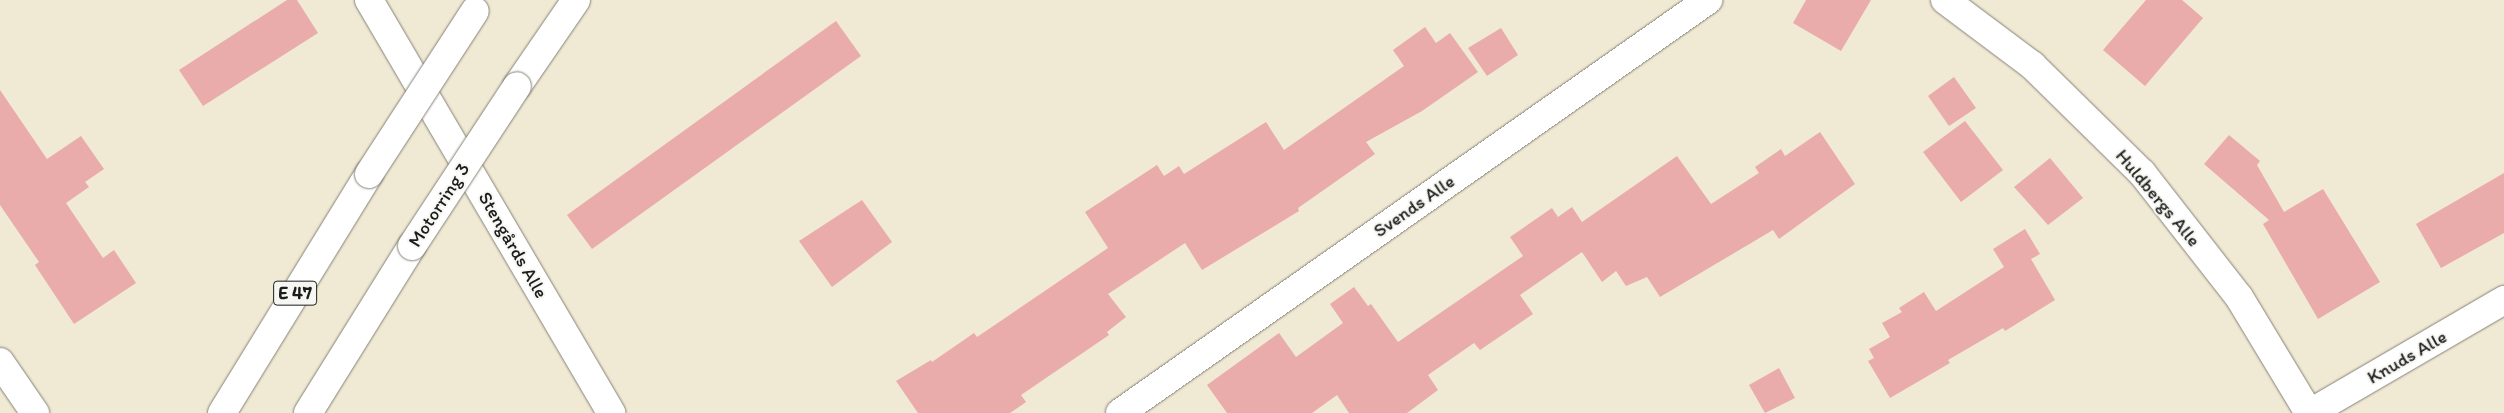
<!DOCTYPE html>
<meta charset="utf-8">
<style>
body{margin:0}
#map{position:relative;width:2504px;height:413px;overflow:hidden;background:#f0e9d4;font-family:Itim,sans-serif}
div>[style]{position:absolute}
.building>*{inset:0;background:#e9acab}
.roads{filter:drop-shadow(0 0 1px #868278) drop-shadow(0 0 1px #868278)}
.minor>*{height:28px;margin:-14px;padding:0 14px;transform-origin:14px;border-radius:14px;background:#fff}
.tertiary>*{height:28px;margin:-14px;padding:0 14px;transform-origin:14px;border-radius:14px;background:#fff}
.motorway>*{height:28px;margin:-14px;padding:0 14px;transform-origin:14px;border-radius:14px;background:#fff}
.bridges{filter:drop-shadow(0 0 1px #868278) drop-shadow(0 0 1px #868278)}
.motorway-bridge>*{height:28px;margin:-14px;padding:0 14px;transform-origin:14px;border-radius:14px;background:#fff}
span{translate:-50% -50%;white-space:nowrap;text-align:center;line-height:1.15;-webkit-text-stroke:4px #f6f6f2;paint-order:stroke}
.shield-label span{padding:1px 4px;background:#f6f6f2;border:1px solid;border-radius:4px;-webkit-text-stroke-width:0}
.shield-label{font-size:18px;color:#1c1c1c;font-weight:700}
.street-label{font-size:19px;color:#1c1c1c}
</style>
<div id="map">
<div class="building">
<i style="clip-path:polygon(287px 0,297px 0,318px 33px,203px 106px,179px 70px)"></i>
<i style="clip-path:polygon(1806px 0,1871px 0,1841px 51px,1793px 23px)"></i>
<i style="clip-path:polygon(2146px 0,2182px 0,2203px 18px,2145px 86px,2103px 50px)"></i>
<i style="clip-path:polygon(836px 21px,861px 56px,592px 249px,567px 215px)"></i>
<i style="clip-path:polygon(1425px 27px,1436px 43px,1450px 33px,1478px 72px,1422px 111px,1366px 142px,1375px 154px,1298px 208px,1299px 211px,1202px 270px,1185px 243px,1108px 294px,1126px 317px,1107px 332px,1109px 335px,1021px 395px,1026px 402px,1010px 413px,918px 413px,896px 381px,931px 360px,932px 362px,974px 333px,977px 337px,1108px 248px,1085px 212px,1157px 165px,1164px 176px,1179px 166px,1184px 174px,1266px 122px,1284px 150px,1404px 66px,1393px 50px)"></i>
<i style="clip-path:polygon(1501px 28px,1518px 55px,1487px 76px,1468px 48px)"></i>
<i style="clip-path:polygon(1954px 77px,1976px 108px,1949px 126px,1928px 96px)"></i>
<i style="clip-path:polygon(0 90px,47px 159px,81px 136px,104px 169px,85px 182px,89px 187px,66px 203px,103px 258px,114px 250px,136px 283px,74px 324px,35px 265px,39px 262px,0 205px)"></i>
<i style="clip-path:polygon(1965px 121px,2003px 170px,1961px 202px,1923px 152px)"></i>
<i style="clip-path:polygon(1820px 132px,1855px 184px,1779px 239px,1773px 230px,1660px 297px,1647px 277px,1626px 286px,1616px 271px,1602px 282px,1582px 252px,1520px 295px,1533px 314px,1480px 350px,1474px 343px,1428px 375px,1438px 390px,1407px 413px,1349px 413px,1337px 395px,1312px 413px,1227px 413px,1207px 385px,1279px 333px,1296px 357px,1343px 323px,1330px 304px,1354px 287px,1368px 306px,1371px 304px,1398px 342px,1523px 256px,1510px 237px,1552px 208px,1558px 217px,1572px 207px,1582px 222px,1677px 156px,1711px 204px,1759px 173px,1755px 167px,1781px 149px,1785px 156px)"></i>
<i style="clip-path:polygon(2229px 135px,2260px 161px,2257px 165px,2284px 212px,2323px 189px,2380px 282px,2318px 319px,2263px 224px,2269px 220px,2204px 164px)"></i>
<i style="clip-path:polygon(2050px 158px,2083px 198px,2048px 225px,2014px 187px)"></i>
<i style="clip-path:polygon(2504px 173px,2504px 233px,2441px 268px,2416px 224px)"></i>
<i style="clip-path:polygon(862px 200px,892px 242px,832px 287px,799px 241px)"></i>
<i style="clip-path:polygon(2025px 229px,2040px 254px,2031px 259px,2055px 300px,2005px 331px,2003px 328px,1948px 360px,1950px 363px,1890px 398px,1868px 361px,1874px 358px,1869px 349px,1890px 337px,1882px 323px,1902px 312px,1899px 308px,1924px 292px,1936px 311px,2004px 267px,1993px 249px)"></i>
<i style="clip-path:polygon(1779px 368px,1795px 398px,1765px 413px,1749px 385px)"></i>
</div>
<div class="roads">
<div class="minor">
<i style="left:1945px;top:0;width:109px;rotate:36.8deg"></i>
<i style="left:2032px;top:65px;width:154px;rotate:44.5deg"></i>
<i style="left:2142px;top:173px;width:157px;rotate:52deg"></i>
<i style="left:2239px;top:297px;width:135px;rotate:58.9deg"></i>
<i style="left:0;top:362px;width:62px;rotate:55.5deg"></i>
<i style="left:1120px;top:413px;width:719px;rotate:-35.08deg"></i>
<i style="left:2310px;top:413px;width:225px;rotate:-30.2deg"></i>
</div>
<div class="tertiary">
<i style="left:369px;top:0;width:479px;rotate:59.6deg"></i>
</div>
<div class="motorway">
<i style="left:517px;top:86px;width:104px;rotate:-55.5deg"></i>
<i style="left:222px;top:413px;width:281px;rotate:-58.4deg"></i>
<i style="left:308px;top:413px;width:197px;rotate:-58.1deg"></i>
</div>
</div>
<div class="bridges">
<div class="motorway-bridge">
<i style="left:369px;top:174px;width:194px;rotate:-57deg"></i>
<i style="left:412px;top:246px;width:191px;rotate:-56.7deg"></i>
</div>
</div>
<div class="shield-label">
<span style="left:295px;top:293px">E 47</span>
</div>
<div class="street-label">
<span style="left:2158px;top:198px;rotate:50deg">Huldbergs Alle</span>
<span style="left:439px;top:205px;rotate:-57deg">Motorring 3</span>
<span style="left:1414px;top:206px;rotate:-35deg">Svends Alle</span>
<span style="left:513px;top:245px;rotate:60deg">Stengårds Alle</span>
<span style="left:2407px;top:357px;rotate:-30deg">Knuds Alle</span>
</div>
</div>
